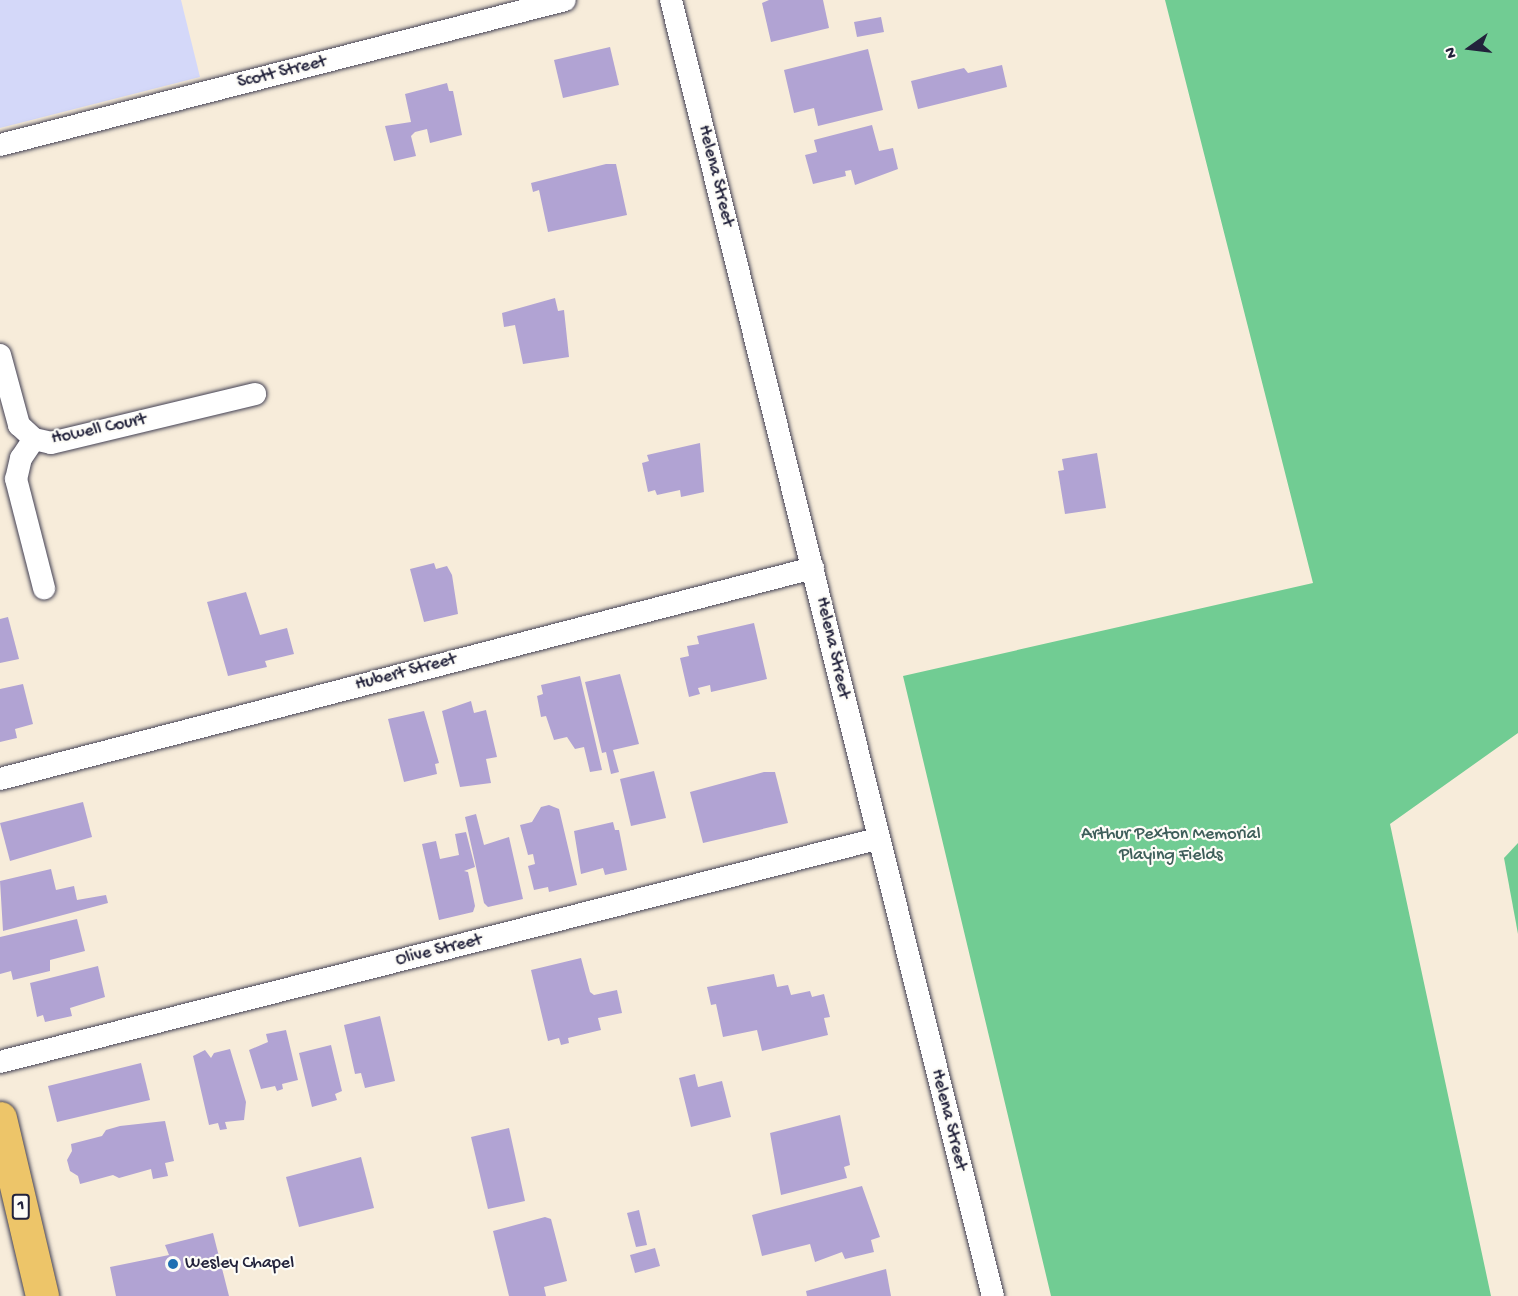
<!DOCTYPE html>
<style>
body{margin:0}
#map{position:relative;width:1518px;height:1296px;overflow:hidden;background:#f7ecda;font-family:"Gochi Hand",sans-serif}
div>[style]{position:absolute}
.built>*{inset:0;background:#d4d8f9}
.green>*{inset:0;background:#71cc93}
.building>*{inset:0;background:#b1a3d3}
.roads{filter:drop-shadow(0 0 2px #424053) drop-shadow(0 0 2px #424053)}
.minor>*{height:22px;margin:-11px;padding:0 11px;transform-origin:11px;border-radius:11px;background:#fff}
.trunk>*{height:33px;margin:-16.5px;padding:0 16.5px;transform-origin:16.5px;border-radius:16.5px;background:#edc569}
.dots>*{width:16px;height:16px;translate:-50% -50%;box-sizing:border-box;border:3px solid #fdfcf7;border-radius:50%}
span{translate:-50% -50%;white-space:nowrap;text-align:center;line-height:1.15;-webkit-text-stroke:4.5px #fdfcf7;paint-order:stroke}
.shield-label span{padding:2px 4px;background:#fdfcf7;border:2px solid;border-radius:4px;-webkit-text-stroke-width:0}
.shield-label{font-size:16px;color:#22223b;font-weight:700}
.street-label{font-size:18px;color:#22223b}
.park-label{font-size:18px;color:#3e5e5a}
.poi-label{font-size:18px;color:#22223b}
.left{translate:0 -50%;text-align:left}
.north{position:absolute;left:1440px;top:18px;width:60px;height:60px;-webkit-text-stroke:4px #fdfcf7;paint-order:stroke;rotate:256deg;font-size:16px;font-weight:700;line-height:24px;text-align:center;color:#22223b}
.north::after{content:'';display:block;margin:auto;width:21px;height:27px;background:#22223b;clip-path:polygon(50% 0,100% 100%,50% 72%,0 100%)}
</style>
<div id="map">
<div class="built">
<i style="clip-path:polygon(0 0,181px 0,200px 77px,0 128px)"></i>
</div>
<div class="green">
<i style="clip-path:polygon(1165px 0,1518px 0,1518px 733px,1390px 824px,1491px 1296px,1051px 1296px,903px 676px,1313px 583px)"></i>
<i style="clip-path:polygon(1518px 843px,1518px 934px,1504px 858px)"></i>
</div>
<div class="building">
<i style="clip-path:polygon(769px 0,823px 0,829px 28px,771px 42px,762px 3px)"></i>
<i style="clip-path:polygon(881px 17px,884px 32px,857px 37px,854px 22px)"></i>
<i style="clip-path:polygon(610px 47px,619px 85px,563px 98px,554px 60px)"></i>
<i style="clip-path:polygon(868px 49px,883px 110px,818px 126px,814px 108px,794px 113px,784px 70px)"></i>
<i style="clip-path:polygon(1002px 65px,1007px 87px,918px 109px,911px 81px,964px 68px,968px 73px)"></i>
<i style="clip-path:polygon(447px 83px,449px 91px,453px 91px,462px 135px,430px 143px,427px 129px,415px 132px,411px 136px,416px 156px,394px 161px,385px 126px,411px 122px,405px 94px)"></i>
<i style="clip-path:polygon(872px 125px,879px 151px,893px 148px,898px 169px,855px 185px,851px 170px,845px 171px,846px 176px,813px 184px,805px 155px,817px 152px,814px 140px)"></i>
<i style="clip-path:polygon(606px 164px,616px 164px,627px 215px,548px 232px,539px 190px,533px 192px,531px 183px)"></i>
<i style="clip-path:polygon(555px 298px,558px 311px,564px 310px,569px 357px,523px 364px,515px 325px,504px 327px,502px 313px)"></i>
<i style="clip-path:polygon(700px 443px,704px 492px,681px 497px,680px 490px,657px 495px,655px 490px,648px 492px,642px 463px,649px 461px,647px 455px)"></i>
<i style="clip-path:polygon(1097px 453px,1106px 508px,1065px 514px,1058px 471px,1064px 470px,1062px 459px)"></i>
<i style="clip-path:polygon(434px 563px,436px 569px,447px 566px,452px 575px,458px 614px,424px 622px,410px 569px)"></i>
<i style="clip-path:polygon(246px 592px,260px 635px,287px 628px,294px 654px,265px 661px,267px 667px,228px 676px,207px 602px)"></i>
<i style="clip-path:polygon(8px 617px,19px 659px,0 663px,0 619px)"></i>
<i style="clip-path:polygon(754px 623px,767px 679px,711px 692px,710px 685px,698px 688px,700px 694px,689px 697px,680px 658px,689px 656px,687px 646px,699px 644px,697px 636px)"></i>
<i style="clip-path:polygon(620px 674px,639px 744px,613px 750px,619px 772px,611px 774px,606px 752px,602px 753px,585px 682px)"></i>
<i style="clip-path:polygon(580px 676px,602px 770px,590px 772px,584px 747px,575px 749px,567px 737px,554px 740px,546px 716px,541px 717px,537px 696px,543px 694px,541px 685px)"></i>
<i style="clip-path:polygon(23px 684px,33px 724px,15px 729px,17px 738px,0 742px,0 689px)"></i>
<i style="clip-path:polygon(471px 701px,474px 713px,486px 710px,497px 757px,486px 759px,491px 783px,460px 787px,442px 711px)"></i>
<i style="clip-path:polygon(424px 711px,439px 763px,435px 764px,437px 774px,404px 782px,388px 719px)"></i>
<i style="clip-path:polygon(654px 771px,666px 818px,631px 826px,620px 779px)"></i>
<i style="clip-path:polygon(764px 772px,775px 772px,788px 823px,703px 843px,690px 792px)"></i>
<i style="clip-path:polygon(83px 802px,92px 837px,10px 861px,0 823px)"></i>
<i style="clip-path:polygon(549px 805px,559px 809px,577px 885px,549px 892px,548px 887px,534px 890px,528px 866px,535px 864px,533px 854px,528px 855px,520px 825px,532px 822px,541px 807px)"></i>
<i style="clip-path:polygon(476px 814px,484px 845px,509px 837px,523px 899px,488px 907px,484px 903px,465px 817px)"></i>
<i style="clip-path:polygon(613px 822px,615px 830px,619px 830px,627px 870px,605px 875px,603px 868px,581px 874px,574px 831px)"></i>
<i style="clip-path:polygon(466px 832px,475px 867px,464px 871px,468px 872px,475px 906px,473px 912px,439px 920px,422px 844px,436px 841px,440px 859px,459px 855px,455px 834px)"></i>
<i style="clip-path:polygon(51px 869px,56px 890px,74px 886px,77px 900px,106px 895px,108px 903px,3px 931px,0 881px)"></i>
<i style="clip-path:polygon(77px 919px,85px 951px,50px 960px,50px 971px,13px 980px,11px 971px,0 974px,0 937px)"></i>
<i style="clip-path:polygon(581px 958px,590px 992px,594px 995px,617px 990px,622px 1013px,598px 1018px,601px 1030px,568px 1038px,569px 1043px,561px 1045px,559px 1038px,548px 1041px,531px 970px)"></i>
<i style="clip-path:polygon(98px 966px,105px 997px,70px 1008px,72px 1016px,45px 1022px,43px 1015px,37px 1017px,30px 983px)"></i>
<i style="clip-path:polygon(774px 974px,777px 987px,788px 985px,791px 995px,810px 991px,812px 997px,824px 994px,830px 1017px,824px 1018px,828px 1035px,762px 1051px,757px 1030px,723px 1037px,716px 1004px,711px 1005px,707px 987px)"></i>
<i style="clip-path:polygon(380px 1016px,395px 1081px,365px 1088px,361px 1073px,355px 1074px,344px 1025px)"></i>
<i style="clip-path:polygon(286px 1030px,298px 1080px,282px 1084px,283px 1089px,277px 1091px,275px 1086px,261px 1089px,249px 1050px,268px 1042px,266px 1034px)"></i>
<i style="clip-path:polygon(331px 1045px,342px 1091px,335px 1094px,337px 1100px,312px 1107px,299px 1053px)"></i>
<i style="clip-path:polygon(230px 1049px,246px 1102px,244px 1120px,225px 1122px,227px 1129px,220px 1130px,218px 1123px,209px 1125px,193px 1056px,205px 1050px,211px 1058px,214px 1053px)"></i>
<i style="clip-path:polygon(141px 1063px,150px 1100px,57px 1122px,48px 1086px)"></i>
<i style="clip-path:polygon(695px 1074px,698px 1087px,722px 1081px,731px 1117px,691px 1127px,679px 1078px)"></i>
<i style="clip-path:polygon(840px 1115px,850px 1165px,844px 1167px,847px 1178px,781px 1195px,770px 1133px)"></i>
<i style="clip-path:polygon(165px 1121px,174px 1161px,165px 1163px,168px 1176px,153px 1179px,151px 1169px,119px 1178px,113px 1175px,80px 1184px,78px 1176px,70px 1171px,67px 1160px,72px 1151px,71px 1144px,102px 1136px,106px 1130px,120px 1126px)"></i>
<i style="clip-path:polygon(509px 1128px,525px 1201px,488px 1209px,471px 1137px)"></i>
<i style="clip-path:polygon(361px 1157px,374px 1208px,299px 1227px,286px 1177px)"></i>
<i style="clip-path:polygon(862px 1186px,880px 1237px,871px 1240px,874px 1252px,845px 1259px,842px 1252px,815px 1262px,810px 1244px,762px 1256px,752px 1215px)"></i>
<i style="clip-path:polygon(639px 1210px,647px 1245px,636px 1247px,627px 1213px)"></i>
<i style="clip-path:polygon(545px 1217px,551px 1219px,567px 1281px,544px 1287px,546px 1296px,509px 1296px,493px 1231px)"></i>
<i style="clip-path:polygon(213px 1233px,229px 1296px,116px 1296px,110px 1267px,169px 1255px,165px 1245px)"></i>
<i style="clip-path:polygon(655px 1248px,660px 1266px,635px 1273px,630px 1255px)"></i>
<i style="clip-path:polygon(886px 1269px,891px 1296px,807px 1296px,806px 1291px)"></i>
</div>
<div class="roads">
<div class="minor">
<i style="left:671px;top:0;width:1335px;rotate:76.05deg"></i>
<i style="left:0;top:145px;width:583px;rotate:-14.39deg"></i>
<i style="left:0;top:355px;width:73px;rotate:74.8deg"></i>
<i style="left:19px;top:425px;width:21px;rotate:43deg"></i>
<i style="left:34px;top:439px;width:17px;rotate:13deg"></i>
<i style="left:51px;top:443px;width:210px;rotate:-13.5deg"></i>
<i style="left:34px;top:439px;width:23px;rotate:124deg"></i>
<i style="left:21px;top:458px;width:22px;rotate:103deg"></i>
<i style="left:16px;top:479px;width:113px;rotate:75.6deg"></i>
<i style="left:0;top:779px;width:840px;rotate:-14.55deg"></i>
<i style="left:0;top:1062px;width:905px;rotate:-14.27deg"></i>
</div>
<div class="trunk">
<i style="left:0;top:1118px;width:183px;rotate:76.7deg"></i>
</div>
</div>
<div class="dots">
<i style="left:173px;top:1264px;background:#1f6fb2"></i>
</div>
<div class="shield-label">
<span style="left:21px;top:1207px">1</span>
</div>
<div class="street-label">
<span style="left:282px;top:73px;rotate:-14deg">Scott Street</span>
<span style="left:715px;top:176px;rotate:76deg">Helena Street</span>
<span style="left:99px;top:430px;rotate:-12deg">Howell Court</span>
<span style="left:832px;top:648px;rotate:77deg">Helena Street</span>
<span style="left:406px;top:673px;rotate:-15deg">Hubert Street</span>
<span style="left:439px;top:951px;rotate:-14deg">Olive Street</span>
<span style="left:948px;top:1120px;rotate:76deg">Helena Street</span>
</div>
<div class="park-label">
<span style="left:1171px;top:846px">Arthur Pexton Memorial<br>Playing Fields</span>
</div>
<div class="poi-label">
<span class="left" style="left:185px;top:1264px">Wesley Chapel</span>
</div>
<div class="north">N</div>
</div>
